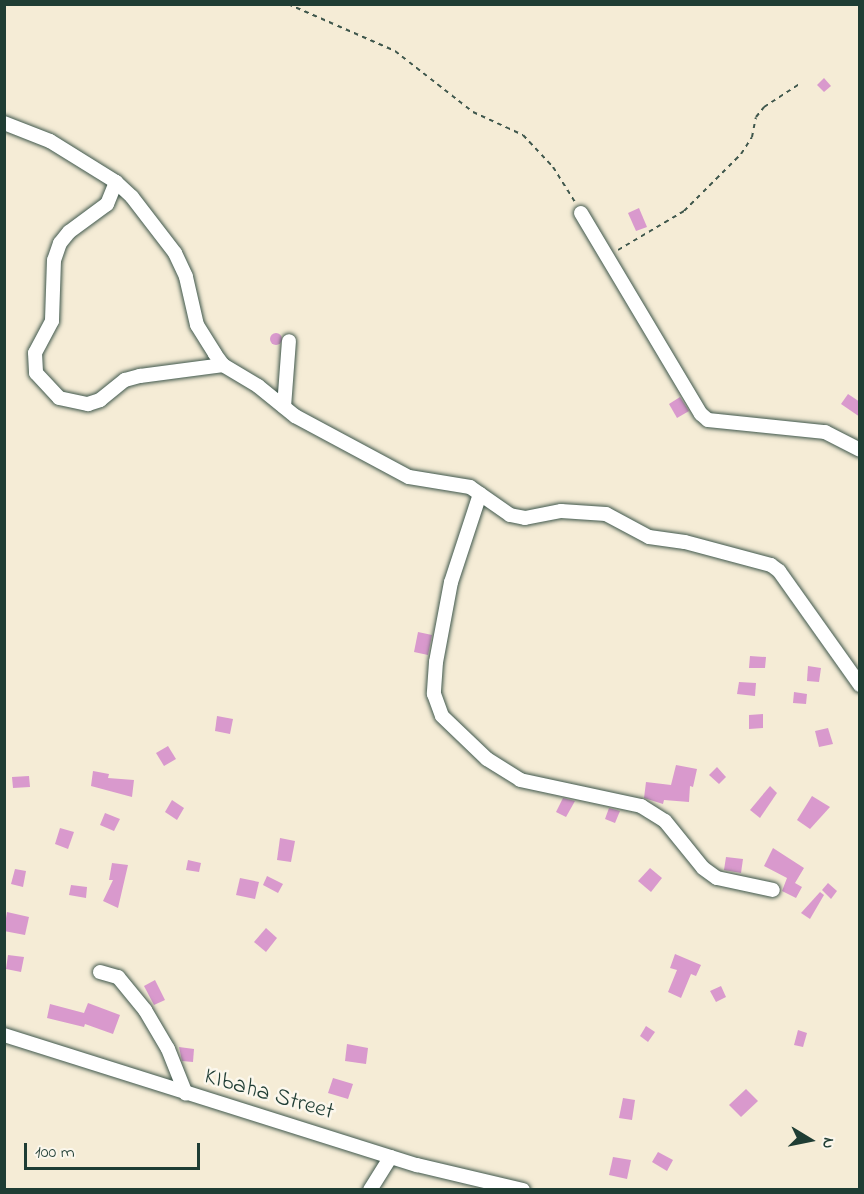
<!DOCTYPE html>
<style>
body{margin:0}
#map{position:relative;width:864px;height:1194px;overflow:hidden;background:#f5ecd6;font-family:"Indie Flower",sans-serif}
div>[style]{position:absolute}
.building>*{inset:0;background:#d999cd}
.round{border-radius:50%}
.path>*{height:2px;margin-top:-1px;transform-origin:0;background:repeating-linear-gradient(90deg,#3f574c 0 4.5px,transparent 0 9px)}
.roads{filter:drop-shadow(0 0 2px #3f574c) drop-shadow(0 0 2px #3f574c)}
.street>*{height:14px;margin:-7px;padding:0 7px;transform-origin:7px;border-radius:7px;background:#fff}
span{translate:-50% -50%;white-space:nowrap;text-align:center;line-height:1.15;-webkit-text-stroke:5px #fbf7ec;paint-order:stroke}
.street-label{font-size:24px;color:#1f3d34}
.frame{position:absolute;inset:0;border:6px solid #1f3d34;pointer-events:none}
.north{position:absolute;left:780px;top:1110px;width:60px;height:60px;-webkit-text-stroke:4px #fbf7ec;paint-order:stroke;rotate:100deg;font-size:16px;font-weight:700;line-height:24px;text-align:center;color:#1f3d34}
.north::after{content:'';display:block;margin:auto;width:21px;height:27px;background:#1f3d34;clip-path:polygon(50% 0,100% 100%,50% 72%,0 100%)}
.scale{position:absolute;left:24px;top:1143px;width:176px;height:27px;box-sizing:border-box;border:3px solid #1f3d34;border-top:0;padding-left:8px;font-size:18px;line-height:21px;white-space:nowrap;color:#1f3d34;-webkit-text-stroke:4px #fbf7ec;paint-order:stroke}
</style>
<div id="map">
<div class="building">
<i style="clip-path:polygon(824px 78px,831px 86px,824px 92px,817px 85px)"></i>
<i style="clip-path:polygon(639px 208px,647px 227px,636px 231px,628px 213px)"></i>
<i class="round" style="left:270px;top:333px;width:12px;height:12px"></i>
<i style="clip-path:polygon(848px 394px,860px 402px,860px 417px,841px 404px)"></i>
<i style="clip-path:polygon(680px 397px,689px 411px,677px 418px,669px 404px)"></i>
<i style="clip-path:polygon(418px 632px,432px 635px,428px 655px,414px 652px)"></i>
<i style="clip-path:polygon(750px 656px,766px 657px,765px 668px,749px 668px)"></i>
<i style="clip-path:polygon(808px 666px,821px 668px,819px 682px,807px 681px)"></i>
<i style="clip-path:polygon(739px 682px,756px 683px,755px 696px,737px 694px)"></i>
<i style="clip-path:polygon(794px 692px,807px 694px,806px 704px,793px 703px)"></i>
<i style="clip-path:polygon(763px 714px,763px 728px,749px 729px,749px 715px)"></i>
<i style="clip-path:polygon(217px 716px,233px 719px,230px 734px,215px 731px)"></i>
<i style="clip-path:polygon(828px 728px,833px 744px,819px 747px,815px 731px)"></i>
<i style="clip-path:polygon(168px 746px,176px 759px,164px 766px,156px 753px)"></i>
<i style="clip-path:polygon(676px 765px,697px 769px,693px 787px,690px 786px,689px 802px,664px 800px,663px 804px,644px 798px,646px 782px,671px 785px)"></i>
<i style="clip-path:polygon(717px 767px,726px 777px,719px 784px,709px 775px)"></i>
<i style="clip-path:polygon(93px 771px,109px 774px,108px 778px,134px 780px,132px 797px,91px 786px)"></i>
<i style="clip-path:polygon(29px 776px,30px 787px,13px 788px,12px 777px)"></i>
<i style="clip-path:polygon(770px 786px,777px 793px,760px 818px,750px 810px)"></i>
<i style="clip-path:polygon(812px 796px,830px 807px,810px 829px,797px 820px)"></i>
<i style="clip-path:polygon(563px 798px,575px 801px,566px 817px,556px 812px)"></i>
<i style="clip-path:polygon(172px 800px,184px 808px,177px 820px,165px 812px)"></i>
<i style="clip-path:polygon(609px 808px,620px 811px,615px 823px,605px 819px)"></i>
<i style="clip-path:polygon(105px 813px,120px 819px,114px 831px,100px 825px)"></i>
<i style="clip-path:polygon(60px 828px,74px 832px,68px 849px,55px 844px)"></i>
<i style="clip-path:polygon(280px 838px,295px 841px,291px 862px,277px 860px)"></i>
<i style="clip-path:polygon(773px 848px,804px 868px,795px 883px,802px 887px,796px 898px,782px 891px,787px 878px,764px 866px)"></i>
<i style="clip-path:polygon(726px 857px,743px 859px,741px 873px,724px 870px)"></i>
<i style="clip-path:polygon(188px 860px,201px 863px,199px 872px,186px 870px)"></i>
<i style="clip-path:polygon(112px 863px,128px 865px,118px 908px,103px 901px,113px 880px,109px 880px)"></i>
<i style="clip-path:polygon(650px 868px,662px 878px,651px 892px,638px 881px)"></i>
<i style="clip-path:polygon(15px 869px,26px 871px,23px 887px,11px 884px)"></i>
<i style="clip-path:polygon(267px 876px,283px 884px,278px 893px,263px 885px)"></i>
<i style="clip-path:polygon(240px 878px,259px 882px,255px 899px,236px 895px)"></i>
<i style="clip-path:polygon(828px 883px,837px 891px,831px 899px,822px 890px)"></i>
<i style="clip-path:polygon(71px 885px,87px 887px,86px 898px,69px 895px)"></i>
<i style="clip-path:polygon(820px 892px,824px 895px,810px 919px,801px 913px)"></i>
<i style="clip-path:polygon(7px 912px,29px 917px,25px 935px,4px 931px)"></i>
<i style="clip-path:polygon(266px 928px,277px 938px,266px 952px,254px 942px)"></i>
<i style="clip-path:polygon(675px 954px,701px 965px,696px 976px,691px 974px,681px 998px,668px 992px,677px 970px,670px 968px)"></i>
<i style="clip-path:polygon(8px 955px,24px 957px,21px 972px,6px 969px)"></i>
<i style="clip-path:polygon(155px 980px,165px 1000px,154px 1005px,144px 986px)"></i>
<i style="clip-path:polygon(721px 986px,726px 997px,716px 1002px,710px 991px)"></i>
<i style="clip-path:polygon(88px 1003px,120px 1015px,113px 1034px,85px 1024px,84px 1027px,47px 1018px,50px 1004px,84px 1013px)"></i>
<i style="clip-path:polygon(646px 1026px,655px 1032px,648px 1042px,640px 1036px)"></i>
<i style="clip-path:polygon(798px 1030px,807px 1033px,803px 1047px,794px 1045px)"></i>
<i style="clip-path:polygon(347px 1044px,368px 1048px,366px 1064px,345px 1061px)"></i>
<i style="clip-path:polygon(179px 1047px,194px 1049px,193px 1062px,182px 1061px)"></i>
<i style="clip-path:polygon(333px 1078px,353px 1084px,348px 1099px,328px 1093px)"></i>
<i style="clip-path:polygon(746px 1089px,758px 1101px,741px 1117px,729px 1105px)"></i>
<i style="clip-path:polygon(623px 1098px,635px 1100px,632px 1120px,619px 1118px)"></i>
<i style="clip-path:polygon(658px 1152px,673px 1160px,667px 1171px,652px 1162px)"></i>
<i style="clip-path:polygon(613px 1157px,631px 1160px,627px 1179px,609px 1175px)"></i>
</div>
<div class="path">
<i style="left:288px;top:4px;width:117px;rotate:23.7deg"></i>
<i style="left:395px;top:51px;width:99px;rotate:38deg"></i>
<i style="left:473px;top:112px;width:55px;rotate:24.7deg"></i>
<i style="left:523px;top:135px;width:44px;rotate:46.8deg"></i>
<i style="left:553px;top:167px;width:41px;rotate:57.8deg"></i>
<i style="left:618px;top:250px;width:77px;rotate:-30.6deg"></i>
<i style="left:684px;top:211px;width:81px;rotate:-45deg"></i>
<i style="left:741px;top:154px;width:20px;rotate:-57deg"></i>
<i style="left:752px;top:137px;width:20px;rotate:-79deg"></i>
<i style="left:756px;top:117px;width:13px;rotate:-51deg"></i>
<i style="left:764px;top:107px;width:44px;rotate:-33deg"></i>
</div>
<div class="roads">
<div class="street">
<i style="left:4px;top:123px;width:49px;rotate:21.4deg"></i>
<i style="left:50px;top:141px;width:78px;rotate:31.8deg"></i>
<i style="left:116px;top:182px;width:22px;rotate:43deg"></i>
<i style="left:132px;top:197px;width:71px;rotate:52.5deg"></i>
<i style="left:175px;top:253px;width:26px;rotate:65deg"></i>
<i style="left:186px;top:277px;width:49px;rotate:77.1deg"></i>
<i style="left:197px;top:325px;width:34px;rotate:58deg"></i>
<i style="left:215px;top:354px;width:14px;rotate:54deg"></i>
<i style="left:223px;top:365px;width:41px;rotate:31deg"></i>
<i style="left:258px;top:386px;width:48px;rotate:39deg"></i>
<i style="left:295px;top:416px;width:129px;rotate:28.2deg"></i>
<i style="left:409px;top:477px;width:62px;rotate:9.3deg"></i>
<i style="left:470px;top:487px;width:49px;rotate:35deg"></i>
<i style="left:510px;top:515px;width:15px;rotate:11deg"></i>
<i style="left:525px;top:518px;width:37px;rotate:-11deg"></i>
<i style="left:561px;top:511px;width:45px;rotate:3.8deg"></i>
<i style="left:606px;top:514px;width:49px;rotate:28.1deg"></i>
<i style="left:649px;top:537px;width:36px;rotate:8deg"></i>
<i style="left:685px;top:542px;width:89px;rotate:15deg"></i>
<i style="left:771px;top:565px;width:10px;rotate:37deg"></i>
<i style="left:779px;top:571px;width:140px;rotate:54.6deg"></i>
<i style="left:116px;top:182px;width:24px;rotate:112deg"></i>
<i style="left:107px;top:204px;width:47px;rotate:143.6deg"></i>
<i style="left:69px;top:232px;width:14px;rotate:129deg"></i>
<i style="left:60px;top:243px;width:18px;rotate:109deg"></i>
<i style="left:54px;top:260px;width:61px;rotate:91.9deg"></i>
<i style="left:52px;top:321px;width:36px;rotate:118deg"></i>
<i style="left:35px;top:353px;width:20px;rotate:87deg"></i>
<i style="left:36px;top:373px;width:34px;rotate:47deg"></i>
<i style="left:59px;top:398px;width:30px;rotate:12deg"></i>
<i style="left:88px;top:404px;width:13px;rotate:-18deg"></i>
<i style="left:100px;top:400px;width:32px;rotate:-39deg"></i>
<i style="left:125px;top:380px;width:16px;rotate:-15deg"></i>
<i style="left:140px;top:376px;width:84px;rotate:-7.5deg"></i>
<i style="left:581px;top:213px;width:234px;rotate:59.2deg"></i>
<i style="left:701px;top:414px;width:9px;rotate:41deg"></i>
<i style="left:708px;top:420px;width:118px;rotate:5.9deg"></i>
<i style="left:825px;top:432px;width:39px;rotate:27deg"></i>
<i style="left:284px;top:407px;width:66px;rotate:-85.7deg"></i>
<i style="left:480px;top:494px;width:93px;rotate:108.2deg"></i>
<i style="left:451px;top:582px;width:81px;rotate:100.6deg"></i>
<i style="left:436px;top:662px;width:32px;rotate:94deg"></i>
<i style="left:434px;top:694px;width:23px;rotate:70deg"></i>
<i style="left:442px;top:716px;width:62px;rotate:43.7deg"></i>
<i style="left:487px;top:759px;width:39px;rotate:32deg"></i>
<i style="left:520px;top:780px;width:124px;rotate:12.1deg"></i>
<i style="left:641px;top:806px;width:28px;rotate:32deg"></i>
<i style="left:665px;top:821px;width:60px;rotate:51deg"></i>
<i style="left:703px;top:868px;width:17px;rotate:36deg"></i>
<i style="left:717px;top:878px;width:57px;rotate:12.1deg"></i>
<i style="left:100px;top:972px;width:19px;rotate:16deg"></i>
<i style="left:118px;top:977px;width:43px;rotate:50.7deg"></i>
<i style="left:145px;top:1010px;width:45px;rotate:59.5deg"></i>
<i style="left:168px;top:1049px;width:48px;rotate:68.2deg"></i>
<i style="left:4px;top:1035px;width:433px;rotate:17.5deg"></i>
<i style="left:417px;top:1165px;width:109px;rotate:13.3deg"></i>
<i style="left:370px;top:1190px;width:39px;rotate:-58deg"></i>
</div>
</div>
<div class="street-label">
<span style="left:269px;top:1095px;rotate:16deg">KIbaha Street</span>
</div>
<div class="frame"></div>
<div class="north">N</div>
<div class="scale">100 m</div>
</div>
